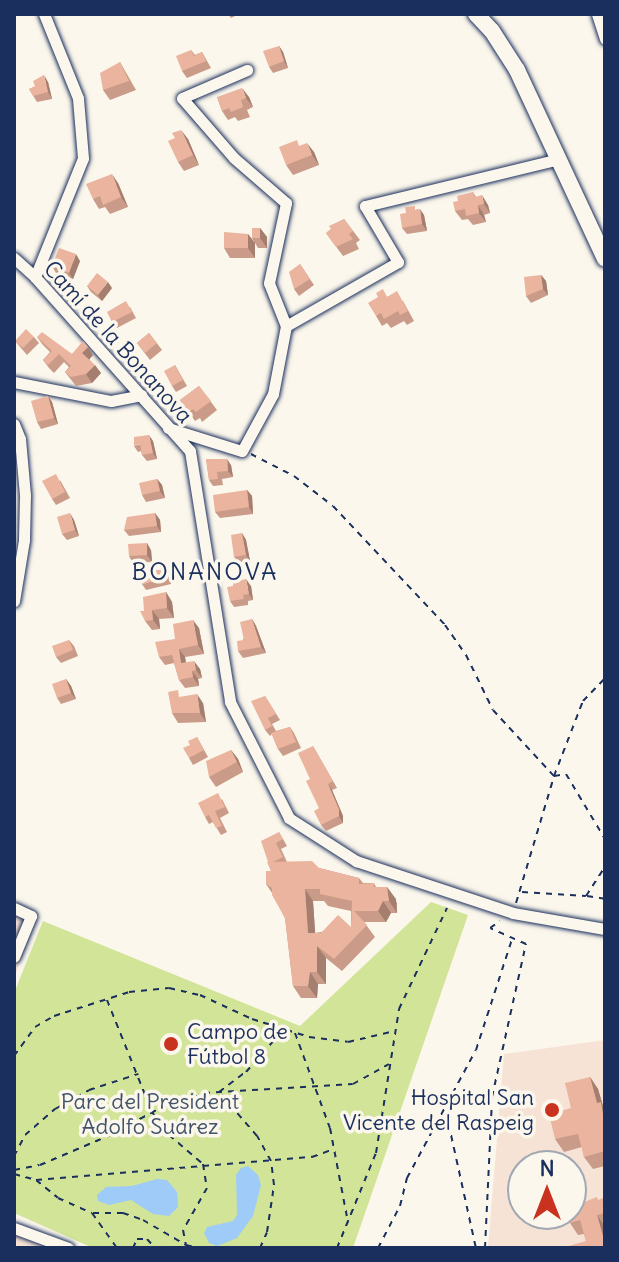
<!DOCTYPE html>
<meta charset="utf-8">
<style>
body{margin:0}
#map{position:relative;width:619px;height:1262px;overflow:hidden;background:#fbf7ec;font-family:Delius,sans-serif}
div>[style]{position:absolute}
.built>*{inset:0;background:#f6e3d5}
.green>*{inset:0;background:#d2e498}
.water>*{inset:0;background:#9ecbf8}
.path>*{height:2px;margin-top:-1px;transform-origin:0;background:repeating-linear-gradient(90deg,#1b2f5e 0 6px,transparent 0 12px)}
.roads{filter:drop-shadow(0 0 2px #1b2f5e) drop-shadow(0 0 2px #1b2f5e)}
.street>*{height:11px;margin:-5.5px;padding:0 5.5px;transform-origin:5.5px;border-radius:5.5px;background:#fbf7ec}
.secondary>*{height:16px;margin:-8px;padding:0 8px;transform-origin:8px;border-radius:8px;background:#fbf7ec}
.wall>*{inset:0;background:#c99b88}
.shaded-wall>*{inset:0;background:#a47e6f}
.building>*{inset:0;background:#eab49e}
.dots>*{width:22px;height:22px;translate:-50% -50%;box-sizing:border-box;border:4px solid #fbf7ec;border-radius:50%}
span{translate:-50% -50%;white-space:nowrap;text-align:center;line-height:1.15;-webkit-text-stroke:7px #fbf7ec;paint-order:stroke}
.street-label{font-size:22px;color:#1b2f5e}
.poi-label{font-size:22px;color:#1b2f5e}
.left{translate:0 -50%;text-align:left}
.right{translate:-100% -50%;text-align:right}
.park-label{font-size:22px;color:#40536a}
.neighbourhood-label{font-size:24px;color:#1b2f5e;letter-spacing:2px}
.frame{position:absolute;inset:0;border:16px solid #1b2f5e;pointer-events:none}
.north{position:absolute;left:507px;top:1150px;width:80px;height:80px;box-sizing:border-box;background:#fbf7ec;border:2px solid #a1a7b3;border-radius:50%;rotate:0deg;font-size:22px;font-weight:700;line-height:32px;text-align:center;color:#1b2f5e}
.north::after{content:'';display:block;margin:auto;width:28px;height:36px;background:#c8321e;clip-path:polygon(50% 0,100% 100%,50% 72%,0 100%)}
</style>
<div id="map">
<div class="built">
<i style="clip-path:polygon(14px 903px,39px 913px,14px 978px)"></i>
<i style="clip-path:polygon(evenodd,605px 1040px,605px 1248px,488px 1248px,504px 1054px,605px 1040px,523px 1166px,571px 1166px,571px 1214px,523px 1214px,523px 1166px)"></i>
<i style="clip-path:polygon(14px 1228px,53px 1248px,14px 1248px)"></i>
</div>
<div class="green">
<i style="clip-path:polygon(431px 902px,468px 915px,353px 1248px,93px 1248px,14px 1213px,14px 993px,43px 921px,300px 1026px)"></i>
</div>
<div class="water">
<i style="clip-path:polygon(248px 1166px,258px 1175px,261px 1185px,253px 1216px,237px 1238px,217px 1246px,209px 1243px,204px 1233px,207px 1227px,233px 1221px,237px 1215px,236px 1175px,241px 1168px)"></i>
<i style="clip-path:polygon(157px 1179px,167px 1180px,177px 1192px,178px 1207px,169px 1216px,153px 1214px,131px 1200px,109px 1205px,98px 1201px,97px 1195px,106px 1187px,132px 1186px)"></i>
</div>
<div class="path">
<i style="left:251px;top:454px;width:48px;rotate:27.1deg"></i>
<i style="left:294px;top:476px;width:49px;rotate:37.6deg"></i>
<i style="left:333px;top:506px;width:163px;rotate:46.7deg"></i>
<i style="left:445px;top:625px;width:37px;rotate:55deg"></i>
<i style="left:466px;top:655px;width:61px;rotate:63.9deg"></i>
<i style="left:493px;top:710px;width:90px;rotate:47.3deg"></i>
<i style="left:554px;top:776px;width:12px;rotate:-9deg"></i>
<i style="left:566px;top:774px;width:76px;rotate:59deg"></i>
<i style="left:522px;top:892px;width:64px;rotate:3.6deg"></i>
<i style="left:586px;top:896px;width:35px;rotate:-57deg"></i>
<i style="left:587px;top:896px;width:18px;rotate:9deg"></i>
<i style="left:516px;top:903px;width:133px;rotate:-73.3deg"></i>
<i style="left:554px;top:776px;width:80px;rotate:-68.9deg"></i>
<i style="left:583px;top:701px;width:32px;rotate:-46deg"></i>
<i style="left:107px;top:1000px;width:121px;rotate:68.1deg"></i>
<i style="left:152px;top:1112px;width:29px;rotate:54deg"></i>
<i style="left:169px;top:1135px;width:45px;rotate:40.5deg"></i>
<i style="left:203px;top:1164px;width:24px;rotate:81deg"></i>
<i style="left:207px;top:1188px;width:48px;rotate:119.7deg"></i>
<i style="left:183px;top:1230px;width:15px;rotate:79deg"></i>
<i style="left:295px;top:1033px;width:101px;rotate:69.8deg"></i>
<i style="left:330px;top:1128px;width:96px;rotate:79.2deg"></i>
<i style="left:14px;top:1056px;width:36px;rotate:-54deg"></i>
<i style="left:35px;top:1027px;width:22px;rotate:-30deg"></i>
<i style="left:54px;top:1016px;width:79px;rotate:-17.7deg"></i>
<i style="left:129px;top:992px;width:40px;rotate:-5.7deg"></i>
<i style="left:169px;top:988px;width:32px;rotate:13deg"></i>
<i style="left:200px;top:995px;width:57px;rotate:24.8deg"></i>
<i style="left:252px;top:1019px;width:60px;rotate:17.5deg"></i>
<i style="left:309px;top:1037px;width:39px;rotate:7deg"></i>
<i style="left:348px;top:1042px;width:48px;rotate:-13.2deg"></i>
<i style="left:446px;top:1112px;width:139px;rotate:77.6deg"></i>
<i style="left:14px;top:1156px;width:24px;rotate:-62deg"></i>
<i style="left:25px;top:1135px;width:40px;rotate:-41deg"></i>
<i style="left:55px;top:1109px;width:39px;rotate:-29deg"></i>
<i style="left:89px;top:1090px;width:52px;rotate:-18.1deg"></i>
<i style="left:14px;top:1170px;width:26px;rotate:-11deg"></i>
<i style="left:40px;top:1165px;width:74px;rotate:-23.1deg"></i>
<i style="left:108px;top:1136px;width:68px;rotate:-28.1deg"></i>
<i style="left:168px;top:1104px;width:38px;rotate:-17deg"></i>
<i style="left:204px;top:1093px;width:149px;rotate:-3.5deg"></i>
<i style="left:353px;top:1084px;width:41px;rotate:-29.1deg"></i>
<i style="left:14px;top:1174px;width:23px;rotate:15deg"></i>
<i style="left:36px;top:1180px;width:28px;rotate:39deg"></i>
<i style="left:58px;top:1198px;width:37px;rotate:24deg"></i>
<i style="left:92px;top:1213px;width:43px;rotate:54.5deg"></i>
<i style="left:36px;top:1180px;width:277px;rotate:-4.8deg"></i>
<i style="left:312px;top:1157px;width:23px;rotate:-20deg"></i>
<i style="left:93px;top:1213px;width:30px"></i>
<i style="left:123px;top:1213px;width:21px;rotate:19deg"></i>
<i style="left:143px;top:1220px;width:50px;rotate:30.2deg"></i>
<i style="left:186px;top:1245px;width:12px;rotate:14deg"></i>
<i style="left:133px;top:1248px;width:10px;rotate:-66deg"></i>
<i style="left:137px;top:1239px;width:10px"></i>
<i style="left:147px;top:1239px;width:12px;rotate:48deg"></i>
<i style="left:260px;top:1248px;width:17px;rotate:-66deg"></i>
<i style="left:267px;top:1232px;width:48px;rotate:-81.5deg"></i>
<i style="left:274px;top:1185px;width:24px;rotate:-97deg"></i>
<i style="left:271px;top:1161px;width:29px;rotate:-119deg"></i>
<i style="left:257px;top:1136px;width:58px;rotate:-130.8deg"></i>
<i style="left:219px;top:1092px;width:34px;rotate:-37deg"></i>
<i style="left:246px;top:1072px;width:56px;rotate:-48.6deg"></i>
<i style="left:337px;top:1248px;width:103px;rotate:-67.7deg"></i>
<i style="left:376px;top:1153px;width:146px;rotate:-80.9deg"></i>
<i style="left:399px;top:1009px;width:112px;rotate:-64.6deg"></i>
<i style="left:378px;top:1248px;width:47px;rotate:-62.4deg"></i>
<i style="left:400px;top:1206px;width:29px;rotate:-76deg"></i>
<i style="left:407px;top:1178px;width:145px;rotate:-61.7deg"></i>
<i style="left:476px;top:1050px;width:117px;rotate:-72deg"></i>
<i style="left:485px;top:1248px;width:151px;rotate:-87.3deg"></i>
<i style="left:492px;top:1097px;width:157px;rotate:-77.5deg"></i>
<i style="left:526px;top:944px;width:39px;rotate:-156deg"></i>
<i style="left:490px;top:928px;width:12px;rotate:-35deg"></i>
</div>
<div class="roads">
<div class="street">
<i style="left:597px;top:14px;width:26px;rotate:72deg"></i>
<i style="left:14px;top:258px;width:28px;rotate:42deg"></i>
<i style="left:35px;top:277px;width:233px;rotate:48.3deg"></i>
<i style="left:190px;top:451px;width:254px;rotate:80.9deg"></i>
<i style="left:230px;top:702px;width:130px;rotate:63deg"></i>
<i style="left:289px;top:818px;width:80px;rotate:32.7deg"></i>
<i style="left:356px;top:861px;width:165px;rotate:18.3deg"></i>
<i style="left:513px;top:913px;width:93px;rotate:9.9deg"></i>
<i style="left:35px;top:277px;width:128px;rotate:-68deg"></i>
<i style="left:83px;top:158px;width:60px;rotate:-94.8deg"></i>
<i style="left:78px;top:98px;width:91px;rotate:-112deg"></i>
<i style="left:286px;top:326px;width:129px;rotate:-29.7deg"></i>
<i style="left:398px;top:262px;width:65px;rotate:-120.5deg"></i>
<i style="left:365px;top:206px;width:200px;rotate:-13.6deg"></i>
<i style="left:14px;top:382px;width:99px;rotate:11.1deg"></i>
<i style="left:111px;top:401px;width:31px;rotate:-11deg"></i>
<i style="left:14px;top:424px;width:16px;rotate:68deg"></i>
<i style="left:20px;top:439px;width:56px;rotate:84.9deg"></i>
<i style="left:25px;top:495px;width:45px;rotate:91.3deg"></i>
<i style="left:24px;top:540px;width:62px;rotate:99.3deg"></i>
<i style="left:168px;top:428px;width:77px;rotate:17.3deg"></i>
<i style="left:242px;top:451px;width:65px;rotate:-61.5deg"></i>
<i style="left:273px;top:394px;width:69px;rotate:-79.2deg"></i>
<i style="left:286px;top:326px;width:46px;rotate:-111.6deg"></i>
<i style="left:269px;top:283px;width:82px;rotate:-78deg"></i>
<i style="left:286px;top:203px;width:69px;rotate:-139.1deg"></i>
<i style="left:234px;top:158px;width:79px;rotate:-130.9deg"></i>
<i style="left:182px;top:98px;width:71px;rotate:-23.3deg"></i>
<i style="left:14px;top:908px;width:19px;rotate:25deg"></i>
<i style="left:31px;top:916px;width:44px;rotate:112.5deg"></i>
<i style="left:14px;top:1228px;width:58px;rotate:20.3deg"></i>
</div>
<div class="secondary">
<i style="left:476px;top:14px;width:23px;rotate:47deg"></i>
<i style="left:492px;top:31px;width:46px;rotate:57.3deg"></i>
<i style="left:517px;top:70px;width:208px;rotate:65deg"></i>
</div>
</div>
<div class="wall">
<i style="clip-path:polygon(228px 14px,239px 14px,231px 18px)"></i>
<i style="clip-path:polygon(279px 46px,283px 52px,288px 68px,273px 73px,269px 67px)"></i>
<i style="clip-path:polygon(191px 50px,195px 55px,202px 52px,211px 68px,187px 78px,182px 71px)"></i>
<i style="clip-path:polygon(120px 62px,136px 90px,110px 100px,103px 90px)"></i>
<i style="clip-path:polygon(48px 82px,52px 99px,37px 102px,29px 89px)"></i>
<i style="clip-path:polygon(217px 97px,249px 97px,253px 107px,247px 110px,250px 117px,238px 121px,235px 117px,228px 120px,222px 111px)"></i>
<i style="clip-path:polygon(188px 139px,199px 165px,184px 171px,178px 162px)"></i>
<i style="clip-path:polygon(314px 152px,319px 165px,293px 175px,286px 165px)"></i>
<i style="clip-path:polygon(118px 183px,128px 207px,110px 214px,105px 207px,99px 209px,93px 199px)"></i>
<i style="clip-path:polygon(473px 192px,476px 197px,488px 205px,490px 213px,484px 215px,486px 222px,473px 225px,468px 219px,462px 220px,455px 211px,458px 201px)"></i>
<i style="clip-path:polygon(417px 209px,424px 215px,427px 231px,407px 234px,402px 228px)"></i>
<i style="clip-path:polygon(344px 219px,360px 240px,356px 243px,359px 249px,343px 256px,326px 233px)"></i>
<i style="clip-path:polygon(260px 228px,267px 237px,267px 248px,258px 248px,252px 238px)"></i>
<i style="clip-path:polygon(248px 234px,255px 243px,255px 258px,230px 258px,224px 248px)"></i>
<i style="clip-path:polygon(80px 261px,73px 279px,56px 273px,52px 266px)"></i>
<i style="clip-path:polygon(300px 264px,314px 285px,299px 296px,294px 289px)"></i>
<i style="clip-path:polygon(541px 275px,546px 281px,548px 295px,531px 303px,526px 296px)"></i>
<i style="clip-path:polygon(87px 286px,112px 288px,102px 301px,91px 292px)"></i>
<i style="clip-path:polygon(388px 296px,403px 301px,414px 321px,407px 325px,404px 321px,391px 328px,387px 323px,382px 326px,376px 316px)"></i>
<i style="clip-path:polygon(130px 307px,136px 318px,117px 328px,112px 322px)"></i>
<i style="clip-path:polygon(149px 333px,162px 350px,150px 360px,137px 343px)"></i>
<i style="clip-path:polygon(34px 337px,39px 343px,27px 355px,15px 341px)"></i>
<i style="clip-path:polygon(37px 337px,72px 354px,88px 347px,93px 355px,89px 359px,101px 373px,92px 383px,76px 386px,65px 372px,69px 367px,64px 362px,54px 373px,49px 368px,43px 360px,50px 352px,43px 345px)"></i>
<i style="clip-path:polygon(175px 365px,187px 386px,176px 392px,172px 386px)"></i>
<i style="clip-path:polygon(199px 386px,217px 410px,202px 422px,200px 418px,195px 421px,180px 400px)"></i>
<i style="clip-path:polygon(48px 396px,52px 402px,58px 424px,41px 429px,37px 422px)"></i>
<i style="clip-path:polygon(153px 441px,157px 459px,147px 461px,142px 455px,141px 451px,138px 452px,134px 446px)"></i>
<i style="clip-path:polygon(206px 459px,231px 465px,233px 477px,222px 479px,223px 485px,213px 486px,209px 480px)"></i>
<i style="clip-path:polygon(157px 479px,162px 485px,165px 498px,146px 502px,142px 495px)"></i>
<i style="clip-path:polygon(60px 480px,70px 498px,56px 505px,52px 499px)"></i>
<i style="clip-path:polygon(247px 490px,252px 496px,253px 514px,220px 518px,215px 512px)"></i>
<i style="clip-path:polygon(155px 513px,160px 520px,161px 532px,129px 536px,124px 530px)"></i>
<i style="clip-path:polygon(74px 520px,79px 536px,67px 540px,62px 534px)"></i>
<i style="clip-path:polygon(242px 533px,246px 540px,250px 561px,239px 563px,234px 557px)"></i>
<i style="clip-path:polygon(151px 550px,152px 562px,133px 563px,129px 556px)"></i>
<i style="clip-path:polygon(170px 577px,171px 584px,146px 590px,142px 584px)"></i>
<i style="clip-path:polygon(251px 586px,253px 600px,248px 601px,248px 605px,234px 607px,230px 601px)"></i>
<i style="clip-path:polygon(166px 592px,172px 602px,174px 618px,159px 619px,160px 629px,152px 630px,145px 621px,144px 611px)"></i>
<i style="clip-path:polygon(252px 619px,256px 626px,266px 653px,243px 658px,238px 651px)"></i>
<i style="clip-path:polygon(199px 628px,204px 654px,185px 657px,186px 663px,200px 669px,202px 678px,198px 679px,199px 686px,185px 688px,179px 680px,174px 663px,165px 665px,159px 657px,175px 639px)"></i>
<i style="clip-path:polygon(69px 640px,74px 646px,78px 656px,61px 663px,56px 657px)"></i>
<i style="clip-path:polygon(66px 679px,71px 686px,76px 699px,61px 704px,57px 698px)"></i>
<i style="clip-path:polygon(265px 696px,280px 720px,272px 724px,276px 731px,290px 727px,294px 733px,301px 748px,283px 756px,278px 749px,272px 734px,270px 736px,265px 730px)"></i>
<i style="clip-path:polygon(203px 703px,206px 722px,178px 723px,172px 713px)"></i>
<i style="clip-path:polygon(197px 737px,208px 757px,193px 765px,189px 758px,190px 745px)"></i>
<i style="clip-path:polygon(313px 746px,337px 788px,332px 790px,343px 816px,343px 823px,326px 831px,321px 825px,319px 808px,310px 779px)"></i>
<i style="clip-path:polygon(231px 750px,238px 759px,243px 772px,216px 787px,209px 777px)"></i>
<i style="clip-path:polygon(222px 799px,229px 813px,220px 818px,227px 832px,221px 835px,213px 822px,209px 824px,205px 817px)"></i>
<i style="clip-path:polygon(evenodd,279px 832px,287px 846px,281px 849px,287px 862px,319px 868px,359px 878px,363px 883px,374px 883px,376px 887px,387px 887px,397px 903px,397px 913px,391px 913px,386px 922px,364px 922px,375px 937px,342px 971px,326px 958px,326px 984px,318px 984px,317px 998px,301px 998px,293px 986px,285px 918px,272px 893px,266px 884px,271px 871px,268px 862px,279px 832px,313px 901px,324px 901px,328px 906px,351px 911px,351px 927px,315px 933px,313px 901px)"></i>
<i style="clip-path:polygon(590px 1077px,598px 1089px,603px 1106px,605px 1109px,605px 1166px,593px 1169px,584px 1157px,582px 1147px,564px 1152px,555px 1139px,571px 1108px)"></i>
<i style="clip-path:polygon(599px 1200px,605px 1201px,605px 1248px,586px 1241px,584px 1234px,578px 1235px,570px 1223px)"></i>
</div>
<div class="shaded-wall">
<i style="clip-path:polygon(279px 46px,283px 52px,288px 68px,284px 61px)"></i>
<i style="clip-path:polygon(44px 75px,48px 82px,52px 99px,48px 92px)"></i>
<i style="clip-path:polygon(242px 88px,249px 97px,253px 107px,246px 98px)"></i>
<i style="clip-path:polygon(181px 130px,188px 139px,199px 165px,193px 155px)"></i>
<i style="clip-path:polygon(307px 143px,314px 152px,319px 165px,312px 155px)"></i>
<i style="clip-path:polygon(112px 174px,118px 183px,128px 207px,121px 197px)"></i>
<i style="clip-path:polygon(482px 195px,488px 205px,490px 213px,484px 204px)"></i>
<i style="clip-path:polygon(478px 205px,484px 215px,486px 222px,479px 213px)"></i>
<i style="clip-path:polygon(420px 209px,424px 215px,427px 231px,422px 224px)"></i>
<i style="clip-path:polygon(260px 228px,267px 237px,267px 248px,260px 238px)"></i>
<i style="clip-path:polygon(248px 234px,255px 243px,255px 258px,248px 248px)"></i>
<i style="clip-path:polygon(76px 254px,80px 261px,73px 279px,69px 273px)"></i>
<i style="clip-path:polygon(541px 275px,546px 281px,548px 295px,543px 289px)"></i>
<i style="clip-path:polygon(108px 282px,112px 288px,102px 301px,98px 295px)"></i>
<i style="clip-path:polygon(88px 347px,93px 355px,88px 361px,82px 353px)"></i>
<i style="clip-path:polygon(95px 365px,101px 373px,92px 383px,86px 374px)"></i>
<i style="clip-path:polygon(48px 396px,52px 402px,58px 424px,54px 418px)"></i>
<i style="clip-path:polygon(149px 435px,153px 441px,157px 459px,153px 453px)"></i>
<i style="clip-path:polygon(227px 459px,231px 465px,233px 477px,228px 471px)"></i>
<i style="clip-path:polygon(157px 479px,162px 485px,165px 498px,160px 491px)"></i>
<i style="clip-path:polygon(247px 490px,252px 496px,253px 514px,249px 507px)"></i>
<i style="clip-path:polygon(70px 513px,74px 520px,79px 536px,75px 530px)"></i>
<i style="clip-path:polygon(155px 513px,160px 520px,161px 532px,157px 526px)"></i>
<i style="clip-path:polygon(242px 533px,246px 540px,250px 561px,246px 555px)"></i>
<i style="clip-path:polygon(147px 543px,151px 550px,152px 562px,147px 555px)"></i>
<i style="clip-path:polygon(165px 570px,170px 577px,171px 584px,167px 578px)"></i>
<i style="clip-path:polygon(246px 579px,251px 586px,253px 600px,249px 594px)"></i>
<i style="clip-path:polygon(166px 592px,172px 602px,174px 618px,167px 608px)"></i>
<i style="clip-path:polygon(152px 610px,159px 619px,160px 629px,153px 620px)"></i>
<i style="clip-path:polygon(252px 619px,256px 626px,266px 653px,261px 647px)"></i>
<i style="clip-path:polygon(193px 620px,199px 628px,204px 654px,198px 645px)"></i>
<i style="clip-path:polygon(179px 649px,185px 657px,187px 671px,181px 663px)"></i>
<i style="clip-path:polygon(194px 661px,200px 669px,202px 678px,196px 670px)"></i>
<i style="clip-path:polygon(192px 671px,198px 679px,199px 686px,193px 677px)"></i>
<i style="clip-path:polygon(66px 679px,71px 686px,76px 699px,71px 693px)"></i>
<i style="clip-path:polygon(197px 694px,203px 703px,206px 722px,200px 713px)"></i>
<i style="clip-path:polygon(231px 750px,238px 759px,243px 772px,237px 762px)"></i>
<i style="clip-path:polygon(328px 784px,332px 790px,343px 816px,343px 823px,339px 816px)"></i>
<i style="clip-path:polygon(387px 887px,396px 899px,397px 913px,389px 901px)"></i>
<i style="clip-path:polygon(305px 889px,313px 901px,316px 945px,308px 933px)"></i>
<i style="clip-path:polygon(383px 901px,391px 913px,386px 922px,378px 911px)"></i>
<i style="clip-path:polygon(317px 946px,326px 958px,326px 984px,317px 972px)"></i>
<i style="clip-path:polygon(310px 972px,318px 984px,317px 998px,308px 986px)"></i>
<i style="clip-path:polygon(590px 1077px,598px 1089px,603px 1106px,605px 1109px,605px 1126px,597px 1103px)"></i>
<i style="clip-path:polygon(597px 1215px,605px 1227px,605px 1239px,603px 1236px)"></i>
</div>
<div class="building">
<i style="clip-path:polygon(279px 46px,284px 61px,269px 67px,263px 51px)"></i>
<i style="clip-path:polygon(191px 50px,194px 56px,202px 52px,206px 61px,182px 71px,176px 56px)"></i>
<i style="clip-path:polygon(120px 62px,129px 81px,103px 90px,100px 73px)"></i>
<i style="clip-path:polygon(44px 75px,48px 92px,33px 96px,29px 89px,35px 86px,33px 81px)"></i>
<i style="clip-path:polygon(242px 88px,246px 98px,241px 100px,243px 107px,231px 112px,229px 108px,222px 111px,217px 97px)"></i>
<i style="clip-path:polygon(181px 130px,193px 155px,178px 162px,168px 141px,175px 138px,172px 133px)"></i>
<i style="clip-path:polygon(297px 140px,299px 146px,307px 143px,312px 155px,286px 165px,279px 147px)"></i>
<i style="clip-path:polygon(112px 174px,121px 197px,103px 205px,100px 196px,93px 199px,86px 184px)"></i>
<i style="clip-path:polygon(473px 192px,475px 197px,482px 195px,484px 204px,478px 205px,479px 213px,466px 216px,465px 209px,455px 211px,453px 202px,458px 201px,457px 196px)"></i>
<i style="clip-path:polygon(415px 206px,415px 210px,420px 209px,422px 224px,402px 228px,400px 214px,406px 213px,405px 207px)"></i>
<i style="clip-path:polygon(344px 219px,353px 231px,349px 234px,353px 239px,336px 247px,326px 233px,331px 229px,329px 226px)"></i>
<i style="clip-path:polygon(252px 228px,260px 228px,260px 238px,252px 238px)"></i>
<i style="clip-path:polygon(224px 232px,248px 234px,248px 248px,224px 248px)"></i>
<i style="clip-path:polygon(59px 248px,76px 254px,69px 273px,52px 266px)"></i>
<i style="clip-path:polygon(300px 264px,310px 279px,294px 289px,289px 272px)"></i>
<i style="clip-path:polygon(97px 273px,108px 282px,98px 295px,87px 286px)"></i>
<i style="clip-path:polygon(541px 275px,543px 289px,526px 296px,524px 277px)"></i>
<i style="clip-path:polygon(383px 289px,387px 297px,397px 291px,408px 311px,400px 315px,398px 311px,384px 319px,381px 313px,376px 316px,368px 303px,378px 297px,376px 293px)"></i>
<i style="clip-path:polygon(126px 301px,132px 312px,112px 322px,107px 312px)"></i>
<i style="clip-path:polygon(26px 329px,34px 337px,23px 348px,15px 341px)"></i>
<i style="clip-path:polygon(42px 332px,72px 354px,83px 341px,88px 347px,82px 353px,95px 365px,86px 374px,71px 377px,65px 372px,71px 366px,59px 354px,48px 365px,43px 360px,52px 351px,37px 337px)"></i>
<i style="clip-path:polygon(149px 333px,157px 343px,145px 353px,137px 343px)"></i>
<i style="clip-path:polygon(175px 365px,183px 380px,172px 386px,164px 371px)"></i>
<i style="clip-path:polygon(199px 386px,211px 401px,196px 412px,193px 409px,189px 412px,180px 400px)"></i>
<i style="clip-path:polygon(48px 396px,54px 418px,37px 422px,31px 401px)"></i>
<i style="clip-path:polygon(149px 435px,153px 453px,142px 455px,140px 444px,134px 446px,134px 437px)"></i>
<i style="clip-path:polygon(206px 459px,227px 459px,228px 471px,217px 472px,218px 479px,209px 480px)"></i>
<i style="clip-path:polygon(56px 474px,65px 492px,52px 499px,42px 481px)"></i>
<i style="clip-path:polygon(157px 479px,160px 491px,142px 495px,139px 483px)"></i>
<i style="clip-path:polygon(247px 490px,249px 507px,215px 512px,213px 495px)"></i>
<i style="clip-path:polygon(70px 513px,75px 530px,62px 534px,57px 517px)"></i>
<i style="clip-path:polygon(155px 513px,157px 526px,124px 530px,127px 517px)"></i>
<i style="clip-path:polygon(242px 533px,246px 555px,234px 557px,231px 535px)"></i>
<i style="clip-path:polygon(147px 543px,147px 555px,129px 556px,128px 544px)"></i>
<i style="clip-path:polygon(139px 570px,165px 570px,167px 578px,142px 584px)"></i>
<i style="clip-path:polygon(246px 579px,249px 594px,243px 595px,244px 599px,230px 601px,227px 587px,233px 586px,233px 582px)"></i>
<i style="clip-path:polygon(166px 592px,167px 608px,152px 610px,153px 620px,145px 621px,140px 611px,144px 611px,143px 597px)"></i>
<i style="clip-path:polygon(252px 619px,261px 647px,238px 651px,237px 641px,244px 640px,240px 622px)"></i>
<i style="clip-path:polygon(193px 620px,198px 645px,179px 649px,181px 663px,194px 661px,196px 670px,192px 671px,193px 677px,179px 680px,172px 655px,159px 657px,155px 642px,175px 639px,173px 624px)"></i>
<i style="clip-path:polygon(69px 640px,73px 650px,56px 657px,52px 646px)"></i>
<i style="clip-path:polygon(66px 679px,71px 693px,57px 698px,52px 684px)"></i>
<i style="clip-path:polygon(178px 690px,179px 697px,197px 694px,200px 713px,172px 713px,168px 692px)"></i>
<i style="clip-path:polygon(265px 696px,276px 714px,268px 718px,272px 726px,265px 730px,251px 701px)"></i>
<i style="clip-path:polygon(290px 727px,296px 742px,278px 749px,271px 733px)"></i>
<i style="clip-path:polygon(197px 737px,204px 750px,189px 758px,183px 748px,190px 745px,188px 741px)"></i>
<i style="clip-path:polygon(313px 746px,333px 781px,328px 784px,339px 809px,339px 816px,321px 825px,314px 811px,319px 808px,306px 781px,310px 779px,298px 753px)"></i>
<i style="clip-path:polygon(231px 750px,237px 762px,209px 777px,206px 761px)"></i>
<i style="clip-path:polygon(218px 793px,225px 807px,215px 811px,222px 826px,216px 828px,209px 815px,205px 817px,198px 803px)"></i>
<i style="clip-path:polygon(279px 832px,283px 839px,276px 843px,283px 857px,273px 862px,268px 862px,261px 841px)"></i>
<i style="clip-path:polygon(evenodd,312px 861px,319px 868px,359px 878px,359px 884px,374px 883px,374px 887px,387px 887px,389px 901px,383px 901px,378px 911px,354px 911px,367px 925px,334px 959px,317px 946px,317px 972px,310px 972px,308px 986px,293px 986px,285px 918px,272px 895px,272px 888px,266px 884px,266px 871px,271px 871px,267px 862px,312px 861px,305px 889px,320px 889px,320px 894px,352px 901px,351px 927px,338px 915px,321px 933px,308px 933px,305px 889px)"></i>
<i style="clip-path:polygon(590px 1077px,597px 1103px,601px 1102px,605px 1126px,605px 1151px,584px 1157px,578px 1134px,555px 1139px,549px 1114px,571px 1108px,565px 1083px)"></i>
<i style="clip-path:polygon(597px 1197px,598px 1200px,603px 1198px,605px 1204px,605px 1213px,597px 1215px,603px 1236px,605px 1236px,605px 1248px,562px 1248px,586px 1241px,580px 1220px,570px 1223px,567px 1214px,571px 1214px,571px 1207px)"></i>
</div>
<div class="dots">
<i style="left:171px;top:1044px;background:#c8321e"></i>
<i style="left:552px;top:1110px;background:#c8321e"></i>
</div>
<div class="street-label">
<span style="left:118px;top:342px;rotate:48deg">Camí de la Bonanova</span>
</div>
<div class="poi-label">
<span class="left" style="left:187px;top:1044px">Campo de<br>Fútbol 8</span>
<span class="right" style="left:534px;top:1110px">Hospital San<br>Vicente del Raspeig</span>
</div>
<div class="park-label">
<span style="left:150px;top:1114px">Parc del President<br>Adolfo Suárez</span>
</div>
<div class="neighbourhood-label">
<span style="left:205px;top:572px">BONANOVA</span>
</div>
<div class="frame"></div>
<div class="north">N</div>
</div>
